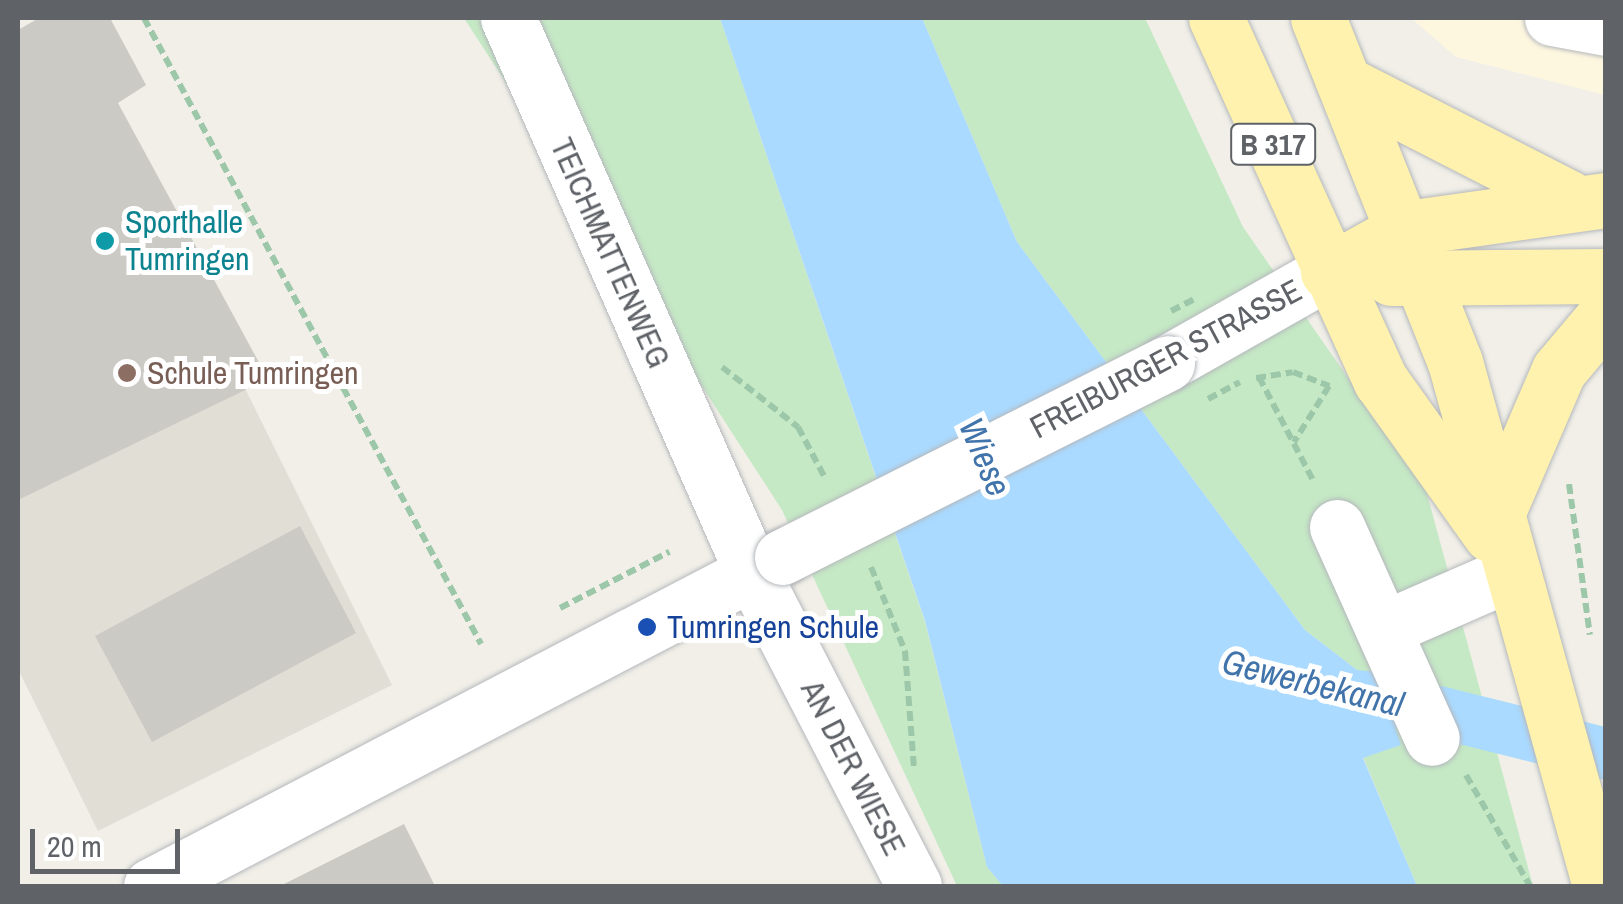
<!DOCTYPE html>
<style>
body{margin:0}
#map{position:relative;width:1623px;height:904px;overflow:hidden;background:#f1efe8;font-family:"Archivo Narrow",sans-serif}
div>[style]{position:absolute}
.commercial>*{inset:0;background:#fef7e0}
.education>*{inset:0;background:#e1ded6}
.green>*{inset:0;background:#c5e8c5}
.water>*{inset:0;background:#aadaff}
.canal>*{height:52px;margin:-26px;padding:0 26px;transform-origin:26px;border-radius:26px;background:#aadaff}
.building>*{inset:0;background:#cccac5}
.path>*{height:6px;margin-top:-3px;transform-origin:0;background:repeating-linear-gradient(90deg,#9cc7a9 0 10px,transparent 0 15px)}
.roads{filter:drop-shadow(0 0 2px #b5b8bc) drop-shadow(0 0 2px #b5b8bc)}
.minor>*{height:55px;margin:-27.5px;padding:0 27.5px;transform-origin:27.5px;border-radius:27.5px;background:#fff}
.major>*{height:55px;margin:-27.5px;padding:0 27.5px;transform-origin:27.5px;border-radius:27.5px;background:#fff2af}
.path-bridge>*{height:6px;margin-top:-3px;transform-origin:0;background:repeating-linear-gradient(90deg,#9cc7a9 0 10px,transparent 0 15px)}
.bridges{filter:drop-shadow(0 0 2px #b5b8bc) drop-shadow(0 0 2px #b5b8bc)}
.minor-bridge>*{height:55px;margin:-27.5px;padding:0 27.5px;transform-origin:27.5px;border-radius:27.5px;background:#fff}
.dots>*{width:28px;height:28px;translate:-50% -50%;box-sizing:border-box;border:5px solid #fff;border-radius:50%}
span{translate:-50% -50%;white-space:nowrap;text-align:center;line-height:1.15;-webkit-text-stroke:10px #fff;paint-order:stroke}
.shield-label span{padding:2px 8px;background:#fff;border:2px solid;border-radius:8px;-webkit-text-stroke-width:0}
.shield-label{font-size:30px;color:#5f6368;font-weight:700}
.culture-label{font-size:32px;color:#0d838f}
.left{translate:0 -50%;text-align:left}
.street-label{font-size:32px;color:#5f6368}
.education-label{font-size:32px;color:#785e54}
.transit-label{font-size:32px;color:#164399}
.water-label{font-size:35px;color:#4174aa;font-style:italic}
.frame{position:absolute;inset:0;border:20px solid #5f6368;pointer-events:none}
.scale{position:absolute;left:30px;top:829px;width:150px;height:45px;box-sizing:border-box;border:5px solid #5f6368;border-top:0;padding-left:12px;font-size:30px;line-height:35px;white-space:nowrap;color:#5f6368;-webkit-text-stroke:8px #fff;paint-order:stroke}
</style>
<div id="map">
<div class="commercial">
<i style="clip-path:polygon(1411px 18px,1605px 18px,1605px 95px,1456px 57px)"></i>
</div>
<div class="education">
<i style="clip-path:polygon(76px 47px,392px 685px,98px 831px,18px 669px,18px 76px)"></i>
</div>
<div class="green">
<i style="clip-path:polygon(464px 18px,720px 18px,925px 622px,987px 867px,1003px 886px,957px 886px,782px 510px)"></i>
<i style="clip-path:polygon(922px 18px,1145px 18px,1243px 227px,1426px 490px,1533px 886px,1417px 886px,1363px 757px,1357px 670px,1305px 630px,1017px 242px)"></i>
</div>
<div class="water">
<i style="clip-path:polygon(720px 18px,922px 18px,1017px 242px,1305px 630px,1357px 670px,1378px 672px,1401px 745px,1363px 758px,1417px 886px,1003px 886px,987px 867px,925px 621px)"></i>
</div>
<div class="canal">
<i style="left:1382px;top:698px;width:231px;rotate:14deg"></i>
</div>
<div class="building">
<i style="clip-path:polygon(39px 18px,110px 18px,146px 85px,118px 103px,268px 379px,18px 500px,18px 30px)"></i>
<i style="clip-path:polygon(300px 526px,356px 633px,152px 742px,95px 636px)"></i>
<i style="clip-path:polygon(404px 824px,435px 886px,280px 886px)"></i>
</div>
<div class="path">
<i style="left:144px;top:18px;width:711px;rotate:61.7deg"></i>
<i style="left:722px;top:367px;width:97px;rotate:38.3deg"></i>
<i style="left:798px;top:427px;width:55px;rotate:62deg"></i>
<i style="left:1259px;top:377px;width:119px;rotate:62.4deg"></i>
<i style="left:1256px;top:378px;width:37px;rotate:-9deg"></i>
<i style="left:1293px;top:372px;width:39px;rotate:21deg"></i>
<i style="left:1329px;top:386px;width:66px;rotate:122deg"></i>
<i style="left:1569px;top:484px;width:152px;rotate:82.1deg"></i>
<i style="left:871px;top:567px;width:91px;rotate:68deg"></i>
<i style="left:905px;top:651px;width:116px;rotate:85.6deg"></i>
<i style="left:560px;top:608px;width:123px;rotate:-27.2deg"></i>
<i style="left:1466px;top:775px;width:128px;rotate:60deg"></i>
</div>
<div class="roads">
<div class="minor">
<i style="left:508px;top:18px;width:605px;rotate:66.23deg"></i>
<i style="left:752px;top:572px;width:353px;rotate:62.7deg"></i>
<i style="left:1552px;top:18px;width:55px;rotate:10.5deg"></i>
<i style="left:1167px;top:363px;width:185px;rotate:-29.5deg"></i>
<i style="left:1337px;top:527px;width:231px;rotate:65.8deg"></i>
<i style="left:1385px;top:628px;width:137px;rotate:-23.6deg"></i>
<i style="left:151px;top:886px;width:712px;rotate:-27.54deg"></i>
</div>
<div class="major">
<i style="left:1216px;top:18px;width:399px;rotate:65.6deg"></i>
<i style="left:1381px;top:381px;width:188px;rotate:54.5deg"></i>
<i style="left:1318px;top:18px;width:370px;rotate:68.3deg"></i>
<i style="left:1455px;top:362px;width:544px;rotate:74.53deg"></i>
<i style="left:1350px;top:86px;width:246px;rotate:27.1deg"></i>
<i style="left:1328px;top:272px;width:90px;rotate:-29.1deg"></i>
<i style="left:1407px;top:228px;width:201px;rotate:-8deg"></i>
<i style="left:1391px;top:278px;width:215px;rotate:-0.5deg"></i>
<i style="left:1496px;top:516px;width:159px;rotate:-66.7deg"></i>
<i style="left:1559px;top:370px;width:73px;rotate:-50deg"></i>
</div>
</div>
<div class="path-bridge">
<i style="left:1171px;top:311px;width:28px;rotate:-27deg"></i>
<i style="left:1208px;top:399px;width:36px;rotate:-28deg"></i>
</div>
<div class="bridges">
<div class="minor-bridge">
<i style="left:782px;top:557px;width:431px;rotate:-26.7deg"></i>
</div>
</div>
<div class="dots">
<i style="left:105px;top:241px;background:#0f9aa8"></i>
<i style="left:127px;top:373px;background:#8d6e63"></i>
<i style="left:647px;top:627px;background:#1a4fb4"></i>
</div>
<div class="shield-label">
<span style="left:1273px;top:144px">B 317</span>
</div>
<div class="culture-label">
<span class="left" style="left:125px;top:241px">Sporthalle<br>Tumringen</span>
</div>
<div class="street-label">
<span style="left:610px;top:253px;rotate:66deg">TEICHMATTENWEG</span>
<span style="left:1166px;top:359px;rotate:-28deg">FREIBURGER STRASSE</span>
<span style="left:853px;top:768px;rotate:63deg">AN DER WIESE</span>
</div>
<div class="education-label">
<span class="left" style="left:147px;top:373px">Schule Tumringen</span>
</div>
<div class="transit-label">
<span class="left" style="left:667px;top:627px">Tumringen Schule</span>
</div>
<div class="water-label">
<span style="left:985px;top:457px;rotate:67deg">Wiese</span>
<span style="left:1313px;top:683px;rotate:14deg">Gewerbekanal</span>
</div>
<div class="frame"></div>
<div class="scale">20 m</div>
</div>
